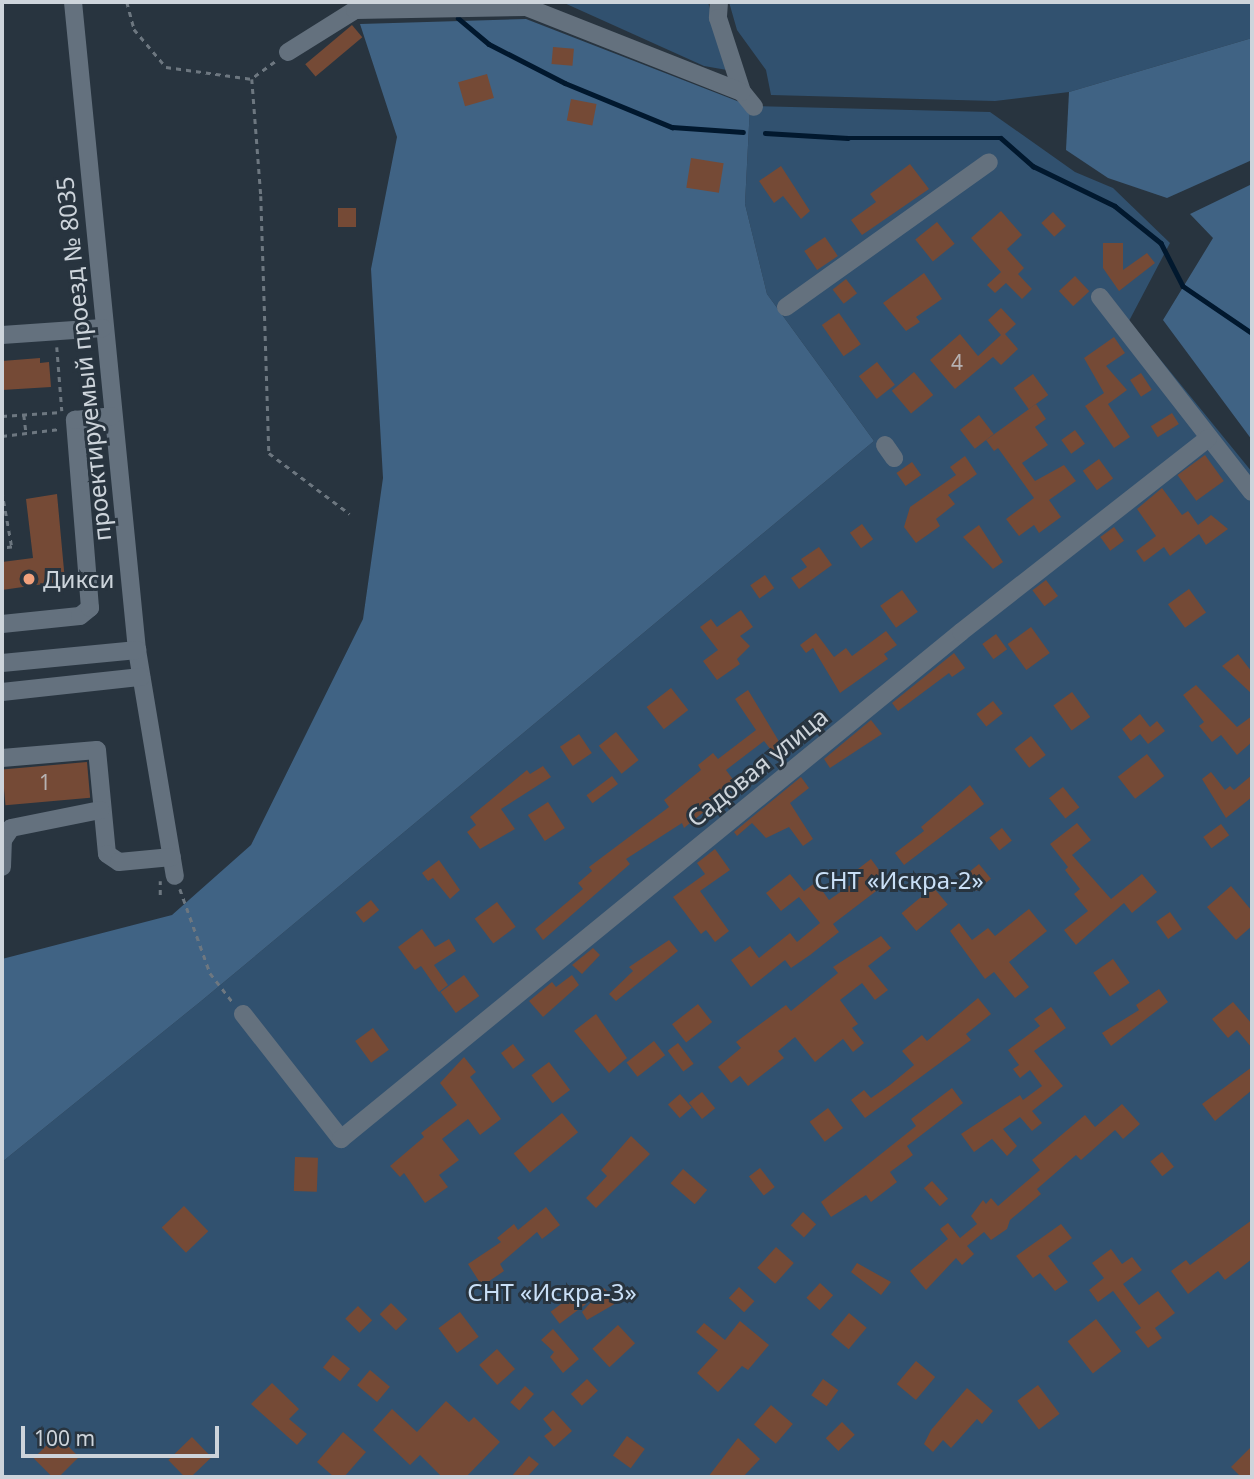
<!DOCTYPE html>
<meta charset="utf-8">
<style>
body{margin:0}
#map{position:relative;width:1254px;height:1479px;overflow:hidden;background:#28343f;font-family:"Noto Sans",sans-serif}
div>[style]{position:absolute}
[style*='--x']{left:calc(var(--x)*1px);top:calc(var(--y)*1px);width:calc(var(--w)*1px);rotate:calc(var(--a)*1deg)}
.green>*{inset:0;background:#31516f}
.forest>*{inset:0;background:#406384}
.stream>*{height:4.5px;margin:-2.25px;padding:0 2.25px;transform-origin:2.25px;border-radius:2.25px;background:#01182e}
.building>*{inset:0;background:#754a36;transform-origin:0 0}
.path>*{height:2.5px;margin-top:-1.25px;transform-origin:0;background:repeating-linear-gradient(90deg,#6d7780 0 5px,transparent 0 10px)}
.minor>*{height:18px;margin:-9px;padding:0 9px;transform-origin:9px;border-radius:9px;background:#64717e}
.dots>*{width:19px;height:19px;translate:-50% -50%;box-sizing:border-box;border:4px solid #28343f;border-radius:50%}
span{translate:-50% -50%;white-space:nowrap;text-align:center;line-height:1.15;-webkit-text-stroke:6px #28343f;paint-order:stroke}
.number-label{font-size:21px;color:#b7b2b2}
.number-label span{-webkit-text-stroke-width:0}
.street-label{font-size:24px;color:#cdd4db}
.poi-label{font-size:24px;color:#cdd4db}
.left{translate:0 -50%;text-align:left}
.park-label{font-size:24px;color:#c9dff6}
.frame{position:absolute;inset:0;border:4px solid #cdd4db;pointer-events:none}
.scale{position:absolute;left:21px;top:1426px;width:198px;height:32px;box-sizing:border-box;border:4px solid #cdd4db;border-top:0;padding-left:9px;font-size:21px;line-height:24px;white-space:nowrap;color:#cdd4db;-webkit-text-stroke:5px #28343f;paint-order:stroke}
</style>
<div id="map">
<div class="green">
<div style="clip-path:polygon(562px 2px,708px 2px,727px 70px,704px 66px)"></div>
<div style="clip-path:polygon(729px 2px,1252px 2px,1252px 38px,1069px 92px,995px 101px,771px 95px,766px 70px,737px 30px)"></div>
<div style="clip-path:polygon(750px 106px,990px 112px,1075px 172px,1113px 188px,1170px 243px,1129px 321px,1252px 472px,1252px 1477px,2px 1477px,2px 1162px,200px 1002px,874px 441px,767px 294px,745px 204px)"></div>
</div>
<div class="forest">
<div style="clip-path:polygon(526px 19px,750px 106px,745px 204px,767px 294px,874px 441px,200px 1002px,2px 1162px,2px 959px,172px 915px,251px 845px,363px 619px,383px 478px,371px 269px,397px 137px,360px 24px)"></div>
<div style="clip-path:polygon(1252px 38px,1252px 160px,1167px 198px,1108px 178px,1066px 150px,1069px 92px)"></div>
<div style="clip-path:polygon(1252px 184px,1252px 440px,1163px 320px,1213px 238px,1190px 214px)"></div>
</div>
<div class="stream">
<div style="--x:458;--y:18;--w:40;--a:40"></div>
<div style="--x:489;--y:44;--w:85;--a:27.2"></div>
<div style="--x:565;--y:83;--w:116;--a:22.4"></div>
<div style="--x:672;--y:127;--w:71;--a:4"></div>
<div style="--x:765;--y:133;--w:83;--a:3.4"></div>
<div style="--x:848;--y:138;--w:153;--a:0"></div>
<div style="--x:1001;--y:138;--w:43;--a:41.2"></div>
<div style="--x:1033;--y:166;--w:91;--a:26"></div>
<div style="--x:1115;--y:206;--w:59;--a:38.8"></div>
<div style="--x:1161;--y:243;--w:48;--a:62.9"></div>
<div style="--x:1183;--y:286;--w:83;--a:34.3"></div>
</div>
<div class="building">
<div style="left:352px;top:25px;width:16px;height:61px;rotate:50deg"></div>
<div style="left:553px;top:47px;width:21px;height:17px;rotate:5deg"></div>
<div style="left:487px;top:74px;width:25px;height:30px;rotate:74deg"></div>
<div style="left:571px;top:99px;width:26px;height:22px;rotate:11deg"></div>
<div style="left:691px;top:158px;width:33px;height:30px;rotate:9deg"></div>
<div style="clip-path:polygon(910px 164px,929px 189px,862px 235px,851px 220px,876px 202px,870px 194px)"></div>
<div style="clip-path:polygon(781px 166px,810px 211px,801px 219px,783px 196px,774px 203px,759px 181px)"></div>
<div style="left:338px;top:208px;width:18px;height:19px"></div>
<div style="clip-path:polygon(1001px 211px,1022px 235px,1007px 249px,1024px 268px,1018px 274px,1032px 289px,1022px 299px,1006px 283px,995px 293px,987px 285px,1001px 272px,971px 238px)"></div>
<div style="left:1053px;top:212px;width:19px;height:16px;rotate:47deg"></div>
<div style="left:937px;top:222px;width:28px;height:28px;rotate:51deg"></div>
<div style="left:825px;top:237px;width:23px;height:25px;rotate:56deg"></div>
<div style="clip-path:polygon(1103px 243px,1123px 243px,1123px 270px,1147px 253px,1155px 263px,1119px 291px,1103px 268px)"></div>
<div style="clip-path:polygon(924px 273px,942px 299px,916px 317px,920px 322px,906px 331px,883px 303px)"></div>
<div style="left:1075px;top:276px;width:21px;height:22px;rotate:47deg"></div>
<div style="left:846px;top:279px;width:18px;height:17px;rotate:52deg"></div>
<div style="clip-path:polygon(1001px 308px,1016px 324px,1005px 334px,1018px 349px,1001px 365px,993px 357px,955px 389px,930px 360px,960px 334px,978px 356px,1001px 335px,988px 320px)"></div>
<div style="left:839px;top:313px;width:38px;height:21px;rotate:55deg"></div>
<div style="clip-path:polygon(1114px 337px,1125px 353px,1106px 366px,1127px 390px,1108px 404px,1130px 437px,1114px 448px,1085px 406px,1104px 393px,1084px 358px)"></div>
<div style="clip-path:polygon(40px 358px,40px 363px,49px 362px,51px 387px,2px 390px,2px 361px)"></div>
<div style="left:877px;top:362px;width:29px;height:23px;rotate:52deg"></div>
<div style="left:914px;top:372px;width:30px;height:29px;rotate:50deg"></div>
<div style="left:1141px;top:373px;width:20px;height:13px;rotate:57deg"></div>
<div style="left:1033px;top:374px;width:26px;height:24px;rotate:54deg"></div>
<div style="clip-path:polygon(1036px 404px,1046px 419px,1035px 427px,1048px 445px,1022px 463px,1035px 481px,1064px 465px,1076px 481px,1049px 500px,1061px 517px,1039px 533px,1034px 525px,1019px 536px,1006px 519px,1034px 498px,998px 448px,994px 451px,986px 440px)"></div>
<div style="left:1172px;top:413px;width:13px;height:25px;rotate:58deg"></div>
<div style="left:979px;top:415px;width:24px;height:24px;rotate:52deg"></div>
<div style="left:1075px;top:430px;width:17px;height:17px;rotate:54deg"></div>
<div style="left:1205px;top:455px;width:32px;height:34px;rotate:54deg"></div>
<div style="clip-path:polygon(965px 456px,977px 474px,948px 495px,955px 504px,936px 519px,940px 526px,916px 543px,904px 527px,910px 507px,956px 475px,950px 467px)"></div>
<div style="left:1099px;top:459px;width:24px;height:20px;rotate:54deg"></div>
<div style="left:912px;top:462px;width:16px;height:19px;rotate:55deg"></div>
<div style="clip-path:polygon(1162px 488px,1182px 515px,1188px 511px,1198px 525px,1211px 515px,1228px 529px,1206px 545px,1199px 534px,1170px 556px,1164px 547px,1144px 562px,1136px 551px,1156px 536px,1137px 509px)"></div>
<div style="clip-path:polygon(57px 494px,65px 581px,2px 590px,2px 562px,33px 558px,26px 499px)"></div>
<div style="left:862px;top:524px;width:19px;height:15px;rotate:54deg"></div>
<div style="clip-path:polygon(979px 525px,1003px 562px,993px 569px,963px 537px)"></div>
<div style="left:1114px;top:527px;width:17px;height:17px;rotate:54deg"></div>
<div style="clip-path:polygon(819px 547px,832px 565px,799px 589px,791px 578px,807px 567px,801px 559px)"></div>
<div style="left:765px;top:575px;width:16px;height:18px;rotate:55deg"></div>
<div style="left:1046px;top:580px;width:20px;height:17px;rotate:53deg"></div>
<div style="left:1189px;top:589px;width:29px;height:26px;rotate:54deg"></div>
<div style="left:902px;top:590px;width:27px;height:27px;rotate:54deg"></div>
<div style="clip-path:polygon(741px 610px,753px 627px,740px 636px,750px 646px,737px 659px,740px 664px,717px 680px,703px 661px,718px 650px,700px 627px,711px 619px,717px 627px)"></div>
<div style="left:1031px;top:627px;width:32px;height:29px;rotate:54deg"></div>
<div style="clip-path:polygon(886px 631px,897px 645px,884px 654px,888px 659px,840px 693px,813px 648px,806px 653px,800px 645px,816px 633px,834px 657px,846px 648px,852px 656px)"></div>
<div style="left:996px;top:634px;width:19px;height:17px;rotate:54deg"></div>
<div style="clip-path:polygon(954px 653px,965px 668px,952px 677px,949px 673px,898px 711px,892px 703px)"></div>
<div style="clip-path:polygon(1238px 654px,1252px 672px,1252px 694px,1222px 666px)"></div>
<div style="clip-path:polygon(1196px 685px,1237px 727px,1252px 716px,1252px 742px,1237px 755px,1221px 735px,1212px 742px,1199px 726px,1204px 722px,1183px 695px)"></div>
<div style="left:671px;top:688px;width:28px;height:31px;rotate:52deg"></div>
<div style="clip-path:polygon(748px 690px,786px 753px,778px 759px,764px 741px,726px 770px,737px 785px,684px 828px,682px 823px,626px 859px,630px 864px,543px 940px,535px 929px,583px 889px,578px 883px,592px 871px,589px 867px,669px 807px,664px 800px,701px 770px,698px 765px,713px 753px,718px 759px,756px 730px,735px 699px)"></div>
<div style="left:1072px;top:692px;width:31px;height:23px;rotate:54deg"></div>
<div style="left:993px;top:701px;width:16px;height:21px;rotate:52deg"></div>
<div style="clip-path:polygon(1140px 714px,1150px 727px,1157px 721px,1165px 731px,1148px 744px,1140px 734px,1131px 741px,1122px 729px)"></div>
<div style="clip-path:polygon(871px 720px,882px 734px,830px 768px,824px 759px)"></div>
<div style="left:616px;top:732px;width:36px;height:22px;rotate:51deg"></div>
<div style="left:579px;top:734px;width:23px;height:23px;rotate:56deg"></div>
<div style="left:1031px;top:736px;width:24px;height:21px;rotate:52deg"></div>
<div style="left:1147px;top:754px;width:28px;height:37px;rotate:52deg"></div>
<div style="left:87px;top:762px;width:36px;height:85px;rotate:85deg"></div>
<div style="clip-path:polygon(543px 766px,551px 777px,501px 809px,515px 829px,480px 849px,467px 832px,476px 825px,470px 817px,527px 770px,530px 774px)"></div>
<div style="clip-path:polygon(1211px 772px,1225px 790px,1230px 786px,1234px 790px,1252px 775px,1252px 797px,1226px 818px,1202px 779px)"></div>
<div style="left:612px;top:776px;width:10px;height:32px;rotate:53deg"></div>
<div style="clip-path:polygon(801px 777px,809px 788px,790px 803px,813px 839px,803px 846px,789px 827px,766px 838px,752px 823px,737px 836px,734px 832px)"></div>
<div style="clip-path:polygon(970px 785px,984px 804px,904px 865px,895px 853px,924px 831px,921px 827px)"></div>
<div style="left:1063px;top:787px;width:26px;height:18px;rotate:51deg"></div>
<div style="left:548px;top:802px;width:31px;height:24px;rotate:57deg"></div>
<div style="clip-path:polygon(1077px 823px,1091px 840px,1072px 855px,1111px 899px,1142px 874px,1157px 892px,1132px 913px,1124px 903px,1076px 945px,1064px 930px,1088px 911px,1074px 894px,1080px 889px,1065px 870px,1068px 867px,1050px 844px)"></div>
<div style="left:1221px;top:824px;width:14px;height:22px;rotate:54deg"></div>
<div style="left:1002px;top:828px;width:16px;height:16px;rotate:52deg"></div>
<div style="clip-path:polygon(715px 849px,730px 870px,700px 891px,729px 931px,715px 942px,706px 930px,701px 934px,673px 897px,705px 874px,697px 863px)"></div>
<div style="clip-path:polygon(871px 859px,888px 882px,833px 924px,839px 932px,810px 955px,791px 968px,785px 960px,751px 987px,731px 960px,750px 946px,759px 958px,790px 933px,797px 942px,820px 923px,799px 897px,781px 911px,766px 893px,790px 874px,804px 891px,816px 882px,829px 900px,859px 879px,854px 872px)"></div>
<div style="clip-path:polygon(439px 860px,460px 890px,450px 899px,433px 878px,428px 881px,422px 873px)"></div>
<div style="left:979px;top:864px;width:19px;height:19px;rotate:51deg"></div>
<div style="clip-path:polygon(1231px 886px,1252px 911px,1252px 926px,1236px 940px,1207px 907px)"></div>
<div style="left:933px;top:887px;width:23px;height:41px;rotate:50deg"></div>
<div style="left:371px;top:900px;width:13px;height:20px;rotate:51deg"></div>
<div style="left:497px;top:902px;width:31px;height:28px;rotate:53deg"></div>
<div style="clip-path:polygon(1029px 909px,1047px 931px,1009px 962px,1029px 987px,1015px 998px,994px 972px,985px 979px,950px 931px,959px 923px,972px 940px,988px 928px,995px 936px)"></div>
<div style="left:1170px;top:912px;width:21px;height:17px;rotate:55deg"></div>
<div style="clip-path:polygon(422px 929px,435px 947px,449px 939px,456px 951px,434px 965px,448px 985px,439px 992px,421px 966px,415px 970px,398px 947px)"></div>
<div style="clip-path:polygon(881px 936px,891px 948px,868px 966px,888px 990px,875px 1000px,862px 983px,840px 1000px,858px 1024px,852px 1028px,864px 1043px,853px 1052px,843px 1039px,815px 1062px,795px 1037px,778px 1051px,784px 1058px,748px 1086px,740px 1076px,731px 1083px,718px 1067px,741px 1048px,736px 1042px,786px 1005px,791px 1011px,838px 973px,833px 967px)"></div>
<div style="clip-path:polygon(669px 940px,678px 951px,616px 1001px,609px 994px,633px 971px,629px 967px)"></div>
<div style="clip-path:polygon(593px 948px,600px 955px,582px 974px,572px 965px)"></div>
<div style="left:1113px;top:959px;width:29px;height:24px;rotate:55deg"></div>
<div style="left:464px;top:975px;width:26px;height:29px;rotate:54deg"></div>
<div style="clip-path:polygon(572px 975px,579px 985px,543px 1017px,529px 1001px,552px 982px,556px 987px)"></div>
<div style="clip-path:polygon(1159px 989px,1168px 1002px,1111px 1046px,1102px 1033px,1139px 1010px,1136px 1005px)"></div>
<div style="clip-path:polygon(978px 998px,991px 1014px,966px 1034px,971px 1040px,865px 1118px,851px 1100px,864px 1090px,871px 1098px,890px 1085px,914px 1065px,902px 1051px,922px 1035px,927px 1041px)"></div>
<div style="clip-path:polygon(1233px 1002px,1252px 1024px,1252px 1048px,1237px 1030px,1228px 1038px,1212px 1019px)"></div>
<div style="left:698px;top:1004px;width:23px;height:33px;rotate:52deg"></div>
<div style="clip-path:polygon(1051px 1007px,1066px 1028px,1034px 1051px,1063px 1086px,1032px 1111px,1042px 1123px,1032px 1131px,1020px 1117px,1003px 1129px,1017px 1146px,1007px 1156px,992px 1139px,974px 1152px,961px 1134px,1020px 1095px,1023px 1100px,1042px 1086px,1030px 1070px,1020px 1078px,1013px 1069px,1019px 1065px,1008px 1050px,1040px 1026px,1034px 1019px)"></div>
<div style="clip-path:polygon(596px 1014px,627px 1058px,609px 1073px,574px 1031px)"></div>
<div style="left:373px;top:1028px;width:27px;height:22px;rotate:54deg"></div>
<div style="left:654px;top:1041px;width:18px;height:35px;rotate:52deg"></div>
<div style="left:678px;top:1043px;width:26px;height:13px;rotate:53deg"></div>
<div style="left:513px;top:1044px;width:20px;height:15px;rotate:53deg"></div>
<div style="clip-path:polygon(464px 1057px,476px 1072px,470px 1077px,501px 1119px,480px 1135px,468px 1119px,442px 1139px,459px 1160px,439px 1175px,448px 1187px,425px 1203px,404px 1173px,400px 1177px,390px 1166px,424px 1137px,421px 1133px,457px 1105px,440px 1083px)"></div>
<div style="left:549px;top:1062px;width:35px;height:22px;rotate:53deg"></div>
<div style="clip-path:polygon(1252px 1067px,1252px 1090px,1215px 1121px,1202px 1104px)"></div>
<div style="clip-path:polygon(952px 1088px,963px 1103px,907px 1146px,913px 1155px,890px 1172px,897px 1182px,871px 1202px,866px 1195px,831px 1217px,821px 1202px,916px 1126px,911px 1119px)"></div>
<div style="left:702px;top:1092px;width:21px;height:17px;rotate:51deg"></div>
<div style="left:680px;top:1094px;width:18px;height:16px;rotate:49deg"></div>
<div style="clip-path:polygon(1122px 1104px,1140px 1124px,1123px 1139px,1115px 1130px,1081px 1160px,1076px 1155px,1037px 1189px,1041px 1194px,1010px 1220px,1007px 1229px,991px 1240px,984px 1232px,967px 1246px,974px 1254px,962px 1265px,956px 1258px,926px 1290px,910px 1271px,948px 1239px,940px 1229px,948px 1223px,960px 1238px,977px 1224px,971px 1216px,983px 1200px,986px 1204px,991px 1198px,998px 1206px,1040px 1170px,1032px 1160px,1085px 1115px,1095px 1127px)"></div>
<div style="left:828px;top:1108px;width:25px;height:23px;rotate:53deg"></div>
<div style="left:562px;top:1113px;width:25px;height:63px;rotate:50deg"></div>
<div style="clip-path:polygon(631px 1136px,650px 1154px,596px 1208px,586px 1198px,607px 1176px,601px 1170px)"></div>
<div style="left:1162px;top:1152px;width:19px;height:15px;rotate:51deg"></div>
<div style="left:295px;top:1157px;width:23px;height:34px;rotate:2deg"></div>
<div style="left:760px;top:1168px;width:24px;height:14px;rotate:52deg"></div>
<div style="left:683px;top:1169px;width:32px;height:19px;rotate:41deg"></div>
<div style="left:932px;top:1181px;width:24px;height:11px;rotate:48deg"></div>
<div style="left:184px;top:1206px;width:35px;height:31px;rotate:46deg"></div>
<div style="clip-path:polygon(546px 1207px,560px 1225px,542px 1239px,537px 1232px,500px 1264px,504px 1271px,482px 1286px,468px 1264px,501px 1242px,497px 1238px,514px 1224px,518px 1230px)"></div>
<div style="left:803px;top:1212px;width:18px;height:18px;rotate:43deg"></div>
<div style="clip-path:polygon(1252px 1220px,1252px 1259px,1225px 1280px,1218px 1271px,1188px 1294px,1171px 1271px,1186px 1260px,1190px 1265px)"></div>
<div style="clip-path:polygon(1061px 1224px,1072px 1238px,1048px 1256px,1068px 1282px,1055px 1291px,1040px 1273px,1033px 1278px,1016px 1256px)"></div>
<div style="left:776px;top:1247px;width:24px;height:28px;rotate:42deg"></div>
<div style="clip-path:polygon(1111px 1249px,1122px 1264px,1132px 1257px,1142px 1270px,1123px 1284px,1139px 1305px,1158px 1291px,1175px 1313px,1155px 1328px,1162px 1338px,1148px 1348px,1135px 1332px,1141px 1328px,1113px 1291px,1098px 1302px,1089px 1290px,1104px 1278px,1092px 1263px)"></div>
<div style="clip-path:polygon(857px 1263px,891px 1282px,881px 1295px,851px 1272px)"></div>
<div style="left:820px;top:1283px;width:18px;height:20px;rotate:43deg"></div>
<div style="left:739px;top:1287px;width:21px;height:15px;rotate:43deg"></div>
<div style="clip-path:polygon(604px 1288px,618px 1302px,587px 1320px,582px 1312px)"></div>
<div style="left:577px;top:1292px;width:15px;height:33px;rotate:53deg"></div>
<div style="left:391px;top:1303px;width:23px;height:16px;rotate:45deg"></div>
<div style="left:358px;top:1306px;width:20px;height:18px;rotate:45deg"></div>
<div style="left:460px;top:1312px;width:31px;height:27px;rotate:53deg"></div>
<div style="left:849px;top:1313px;width:23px;height:28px;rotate:40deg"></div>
<div style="left:1096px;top:1319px;width:41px;height:36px;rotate:52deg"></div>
<div style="clip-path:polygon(740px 1321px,769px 1345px,748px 1370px,742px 1366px,718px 1392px,697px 1373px,718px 1350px,696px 1332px,704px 1323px,725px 1340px)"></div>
<div style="left:618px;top:1325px;width:25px;height:35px;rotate:47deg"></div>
<div style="clip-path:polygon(553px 1329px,579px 1359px,563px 1373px,550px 1357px,554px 1352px,541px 1340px)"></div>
<div style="left:497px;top:1349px;width:27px;height:24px;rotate:48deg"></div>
<div style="left:333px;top:1355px;width:22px;height:16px;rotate:39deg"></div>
<div style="left:916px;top:1361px;width:25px;height:30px;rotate:40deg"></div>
<div style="left:370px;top:1370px;width:26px;height:20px;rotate:40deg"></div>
<div style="left:587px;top:1379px;width:16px;height:22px;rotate:47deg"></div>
<div style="left:823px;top:1379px;width:19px;height:20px;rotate:36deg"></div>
<div style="clip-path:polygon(272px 1383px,299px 1409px,289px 1419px,307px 1434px,297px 1445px,251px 1404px)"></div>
<div style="left:1038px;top:1385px;width:36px;height:26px;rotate:53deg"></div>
<div style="left:525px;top:1386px;width:12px;height:22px;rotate:42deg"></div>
<div style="clip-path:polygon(967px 1388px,993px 1411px,982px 1424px,977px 1419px,951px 1448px,943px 1440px,933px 1452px,924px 1444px,931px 1430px)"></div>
<div style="clip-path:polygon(446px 1401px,469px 1422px,474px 1417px,500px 1442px,466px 1477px,442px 1477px,420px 1455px,410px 1465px,373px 1430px,392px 1409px,417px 1432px)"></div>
<div style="left:771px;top:1405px;width:29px;height:26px;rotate:41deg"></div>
<div style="clip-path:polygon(553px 1410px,572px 1431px,554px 1447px,544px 1436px,552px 1430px,543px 1419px)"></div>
<div style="left:842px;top:1422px;width:18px;height:23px;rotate:45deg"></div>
<div style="clip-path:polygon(343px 1432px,366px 1452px,344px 1477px,334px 1477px,317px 1462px)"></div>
<div style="left:57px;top:1435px;width:31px;height:33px;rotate:45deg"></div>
<div style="left:627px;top:1436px;width:22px;height:24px;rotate:36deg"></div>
<div style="left:192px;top:1437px;width:28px;height:33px;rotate:46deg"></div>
<div style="clip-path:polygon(738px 1438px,760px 1459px,743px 1477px,708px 1477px)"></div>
<div style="clip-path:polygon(1252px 1446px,1252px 1477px,1241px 1477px,1231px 1467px)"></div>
<div style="clip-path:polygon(529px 1456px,539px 1464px,527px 1477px,511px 1477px)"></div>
</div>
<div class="path">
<div style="--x:127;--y:2;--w:28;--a:75"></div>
<div style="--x:134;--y:29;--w:50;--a:49.9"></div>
<div style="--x:166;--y:67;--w:87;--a:7.9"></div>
<div style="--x:275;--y:62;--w:29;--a:144"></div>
<div style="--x:252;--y:79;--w:117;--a:85.6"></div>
<div style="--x:261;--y:196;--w:257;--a:88.2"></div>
<div style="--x:269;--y:453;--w:101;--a:37"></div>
<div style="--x:57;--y:347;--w:64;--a:85.5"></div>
<div style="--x:24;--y:415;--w:17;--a:83"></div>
<div style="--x:2;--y:416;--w:60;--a:-3.8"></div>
<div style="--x:2;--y:436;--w:58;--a:-6.9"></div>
<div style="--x:2;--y:491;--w:57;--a:79.9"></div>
<div style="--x:12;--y:547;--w:10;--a:174"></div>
<div style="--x:180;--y:889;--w:89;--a:70.3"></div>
<div style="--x:210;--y:973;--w:37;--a:52"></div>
<div style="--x:160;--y:895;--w:14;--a:-90"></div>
</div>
<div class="minor">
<div style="--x:73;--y:2;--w:651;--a:84.36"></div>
<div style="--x:137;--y:650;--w:229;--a:80.5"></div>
<div style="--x:719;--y:2;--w:16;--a:94"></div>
<div style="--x:718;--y:18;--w:78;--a:72"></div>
<div style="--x:742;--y:92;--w:19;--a:51"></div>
<div style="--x:288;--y:52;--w:79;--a:-32.1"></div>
<div style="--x:355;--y:10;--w:171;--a:-1"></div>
<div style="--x:526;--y:7;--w:232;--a:21.5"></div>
<div style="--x:1100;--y:297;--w:247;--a:52.1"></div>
<div style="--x:786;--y:307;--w:249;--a:-35.5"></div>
<div style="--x:2;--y:335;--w:101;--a:-4"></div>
<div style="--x:885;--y:445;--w:16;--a:55"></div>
<div style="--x:2;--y:624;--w:78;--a:-5.9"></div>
<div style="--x:80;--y:616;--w:13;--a:-39"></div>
<div style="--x:90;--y:608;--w:189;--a:-94.6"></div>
<div style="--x:75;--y:420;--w:37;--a:-6"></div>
<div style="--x:2;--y:663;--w:136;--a:-5.5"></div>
<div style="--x:2;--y:692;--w:140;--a:-6.2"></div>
<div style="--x:2;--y:758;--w:95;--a:-4.8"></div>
<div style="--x:97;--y:750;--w:104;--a:84.5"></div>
<div style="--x:107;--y:854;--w:14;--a:34"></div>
<div style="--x:119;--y:862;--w:53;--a:-5.4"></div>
<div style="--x:2;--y:867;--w:27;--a:-88"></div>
<div style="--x:3;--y:840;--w:14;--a:-56"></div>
<div style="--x:11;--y:828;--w:91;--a:-11.4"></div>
<div style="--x:243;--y:1014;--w:159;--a:51.9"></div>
<div style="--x:341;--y:1139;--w:801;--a:-39.27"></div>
<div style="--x:961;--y:632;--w:314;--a:-38.1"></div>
</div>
<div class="dots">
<div style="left:29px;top:579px;background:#f1a17d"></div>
</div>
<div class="number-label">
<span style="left:957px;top:362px">4</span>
<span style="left:45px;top:782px">1</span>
</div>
<div class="street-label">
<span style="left:83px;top:359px;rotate:-96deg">проектируемый проезд № 8035</span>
<span style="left:757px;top:767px;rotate:-39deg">Садовая улица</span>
</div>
<div class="poi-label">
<span class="left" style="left:43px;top:579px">Дикси</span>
</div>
<div class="park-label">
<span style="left:899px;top:880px">СНТ «Искра-2»</span>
<span style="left:552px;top:1292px">СНТ «Искра-3»</span>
</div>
<div class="frame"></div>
<div class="scale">100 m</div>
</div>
